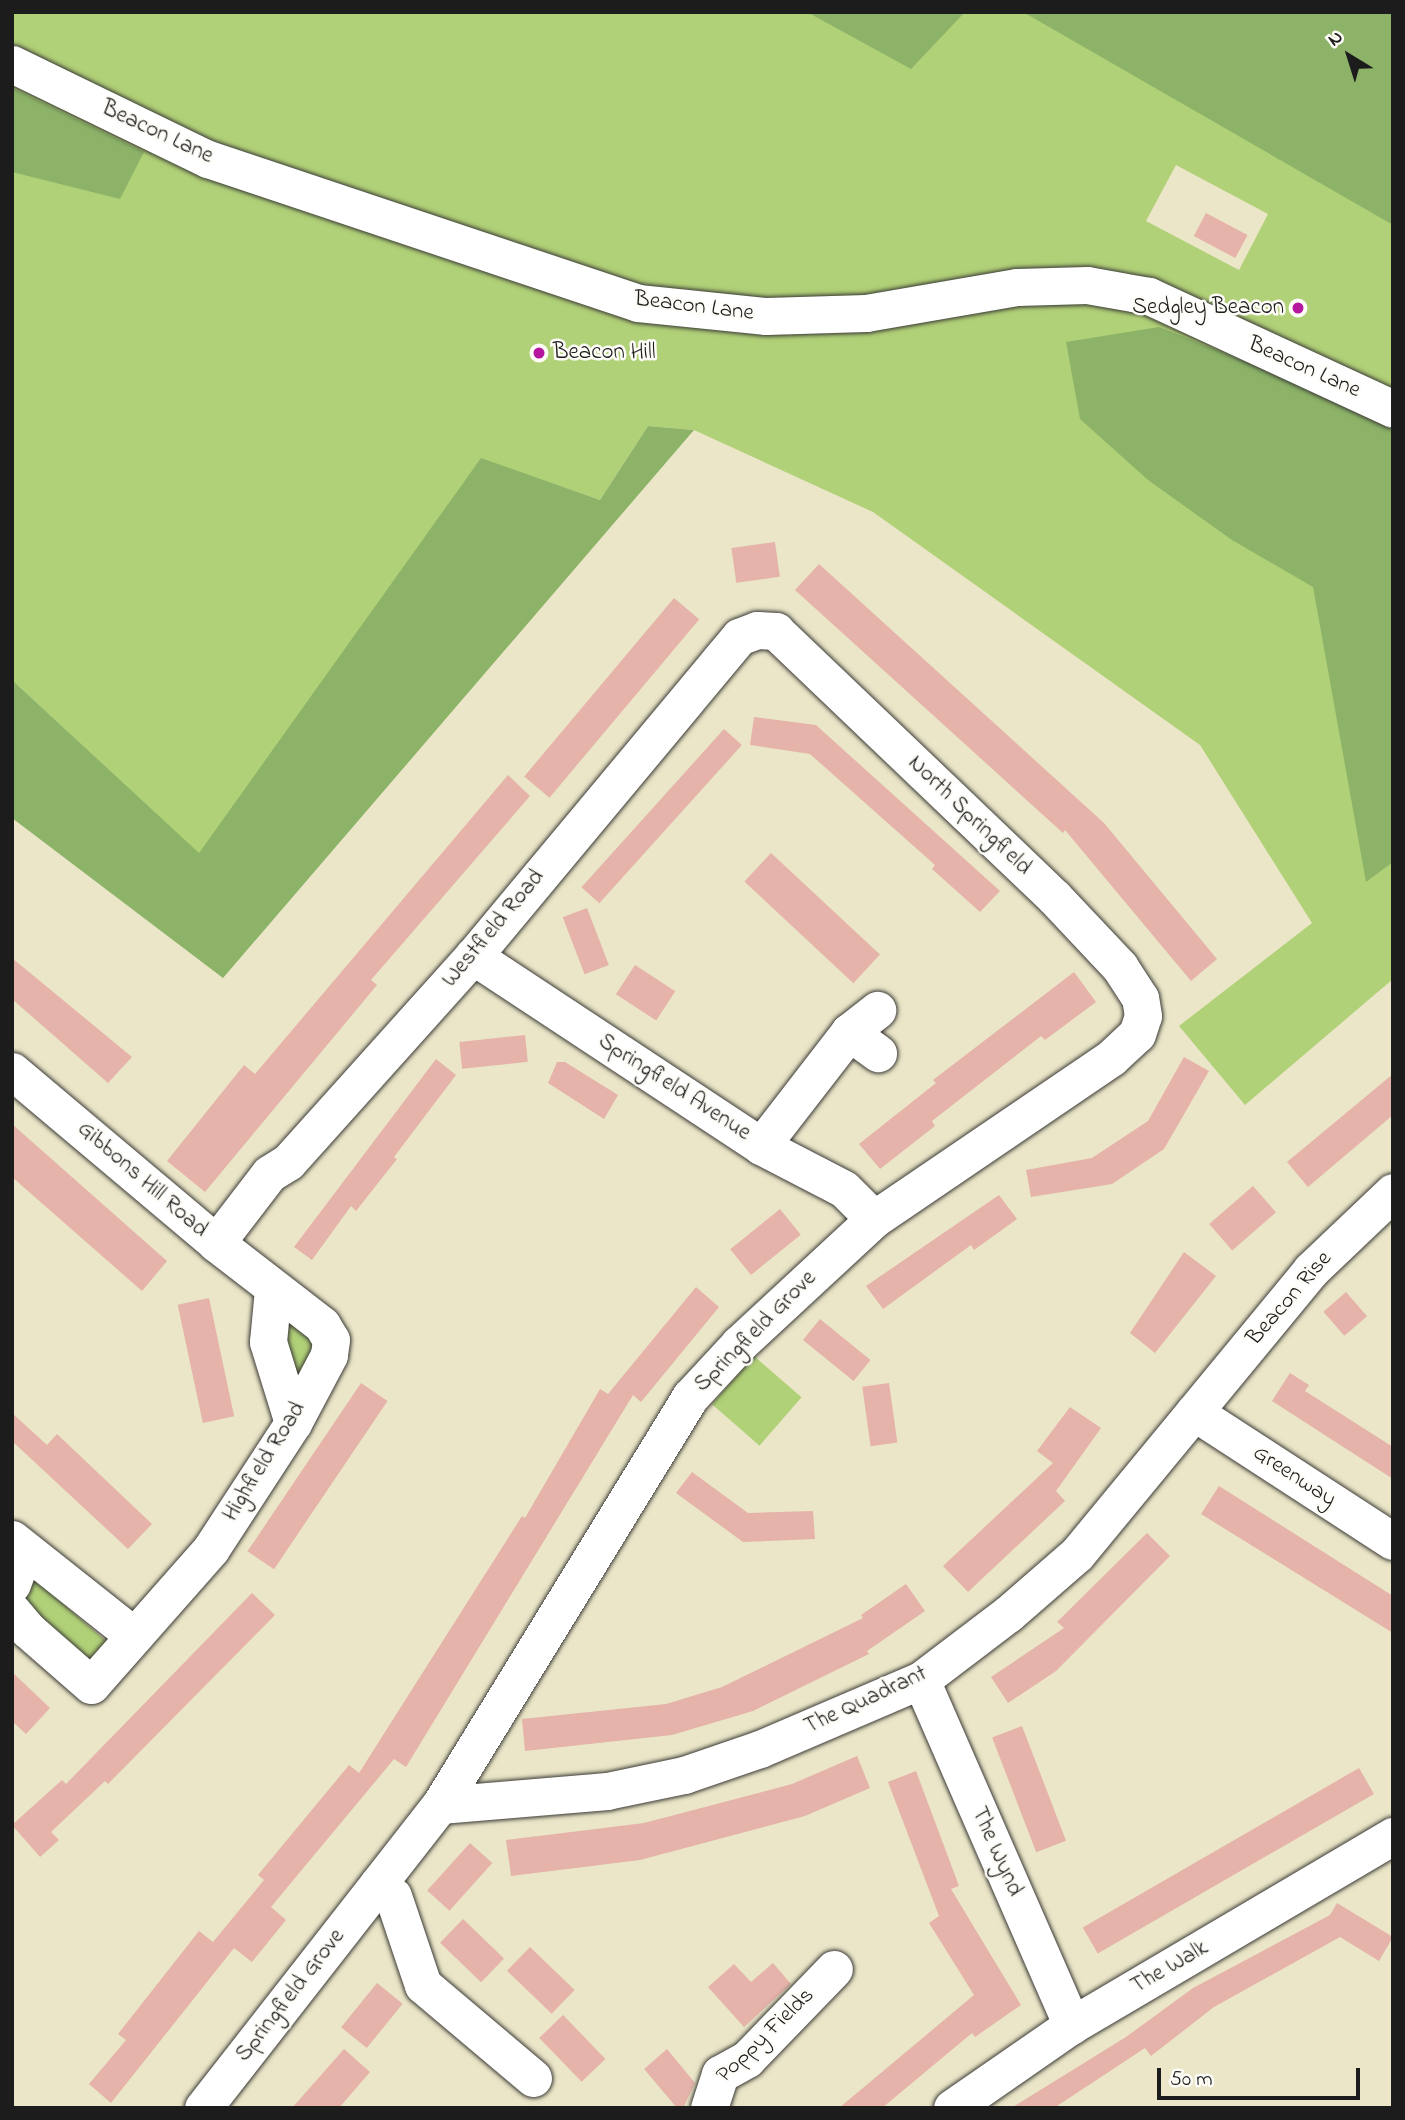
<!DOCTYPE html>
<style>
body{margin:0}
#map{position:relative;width:1405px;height:2120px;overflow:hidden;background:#ebe6c8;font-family:"Indie Flower",sans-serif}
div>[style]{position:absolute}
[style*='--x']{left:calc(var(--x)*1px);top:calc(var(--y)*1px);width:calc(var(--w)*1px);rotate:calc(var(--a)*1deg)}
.green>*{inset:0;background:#b1d178;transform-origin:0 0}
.forest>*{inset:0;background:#8cb368}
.building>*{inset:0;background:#e5b3a9;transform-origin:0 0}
.roads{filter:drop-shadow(0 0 2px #3b3a36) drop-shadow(0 0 2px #3b3a36)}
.minor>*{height:37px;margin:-18.5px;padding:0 18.5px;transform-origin:18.5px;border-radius:18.5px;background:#fff}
.dots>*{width:19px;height:19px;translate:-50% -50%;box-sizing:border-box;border:4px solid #fdfcf7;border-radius:50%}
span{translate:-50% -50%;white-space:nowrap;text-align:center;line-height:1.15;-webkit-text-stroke:5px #fdfcf7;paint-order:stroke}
.street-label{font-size:23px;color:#1c1c1c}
.poi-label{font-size:23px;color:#1c1c1c}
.right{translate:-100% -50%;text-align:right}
.left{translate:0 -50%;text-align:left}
.frame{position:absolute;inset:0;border:14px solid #1c1c1c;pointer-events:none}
.north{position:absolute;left:1314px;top:21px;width:70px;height:70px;-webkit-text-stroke:5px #fdfcf7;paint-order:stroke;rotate:322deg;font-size:19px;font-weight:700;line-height:28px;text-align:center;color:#1c1c1c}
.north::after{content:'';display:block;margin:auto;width:24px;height:32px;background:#1c1c1c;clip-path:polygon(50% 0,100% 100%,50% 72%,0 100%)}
.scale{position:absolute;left:1157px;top:2068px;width:203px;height:32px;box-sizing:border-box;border:4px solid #1c1c1c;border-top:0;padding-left:9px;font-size:21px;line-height:24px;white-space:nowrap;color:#1c1c1c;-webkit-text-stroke:5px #fdfcf7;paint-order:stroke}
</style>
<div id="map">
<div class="green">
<div style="clip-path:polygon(evenodd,12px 12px,1393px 12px,1393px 979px,1245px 1105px,1179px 1026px,1312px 923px,1200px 745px,873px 512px,694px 430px,648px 426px,600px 500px,481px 459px,199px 854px,12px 680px,12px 12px,1176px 165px,1268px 214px,1239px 270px,1146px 221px,1176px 165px)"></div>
<div style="clip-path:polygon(282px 1307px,318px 1348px,292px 1394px)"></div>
<div style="left:754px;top:1356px;width:63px;height:64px;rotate:41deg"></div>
<div style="clip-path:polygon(34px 1579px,113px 1647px,93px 1669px,19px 1598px)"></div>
</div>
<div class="forest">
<div style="clip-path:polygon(807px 12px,965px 12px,911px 69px)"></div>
<div style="clip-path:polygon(1023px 12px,1393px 12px,1393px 225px)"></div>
<div style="clip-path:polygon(12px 88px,144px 152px,120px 199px,12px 172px)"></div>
<div style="clip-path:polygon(1159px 327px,1393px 421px,1393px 862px,1366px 882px,1313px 587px,1232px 540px,1148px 480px,1080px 419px,1066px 342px)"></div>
<div style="clip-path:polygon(648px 426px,694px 430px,223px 978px,12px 818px,12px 680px,199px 853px,481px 458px,600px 500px)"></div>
</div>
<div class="building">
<div style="left:1206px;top:213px;width:47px;height:26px;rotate:28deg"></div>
<div style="left:775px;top:542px;width:35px;height:44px;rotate:82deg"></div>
<div style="clip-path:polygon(819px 564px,1104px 823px,1217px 959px,1191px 981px,1065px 830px,1063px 833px,795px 590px)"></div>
<div style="left:674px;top:598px;width:33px;height:233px;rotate:40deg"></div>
<div style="clip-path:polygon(754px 717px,816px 725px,1000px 891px,980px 912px,932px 869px,935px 865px,810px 754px,750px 745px)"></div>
<div style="left:724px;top:729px;width:24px;height:213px;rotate:42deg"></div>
<div style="clip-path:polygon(508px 775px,530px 796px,371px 980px,377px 985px,205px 1192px,167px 1161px,244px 1065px,255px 1074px)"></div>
<div style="left:771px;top:853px;width:149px;height:39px;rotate:43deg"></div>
<div style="left:587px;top:908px;width:61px;height:26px;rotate:69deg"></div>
<div style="clip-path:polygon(12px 958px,132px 1057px,108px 1083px,12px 999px)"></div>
<div style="left:635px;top:965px;width:48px;height:35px;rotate:33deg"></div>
<div style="clip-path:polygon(1074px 972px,1096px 1002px,1045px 1040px,1041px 1036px,932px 1121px,935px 1126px,880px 1169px,859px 1144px,936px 1083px,933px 1080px)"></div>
<div style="left:525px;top:1035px;width:27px;height:66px;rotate:84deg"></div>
<div style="clip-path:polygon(1184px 1057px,1209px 1071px,1164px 1149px,1112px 1184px,1031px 1197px,1026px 1170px,1092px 1158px,1148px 1121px)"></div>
<div style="clip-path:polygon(436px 1059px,456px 1075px,394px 1157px,397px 1159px,356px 1211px,351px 1206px,312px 1260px,294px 1247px)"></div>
<div style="clip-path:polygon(557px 1062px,565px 1062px,618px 1095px,604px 1119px,548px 1083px)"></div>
<div style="clip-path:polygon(1393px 1074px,1393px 1115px,1308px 1187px,1287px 1162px)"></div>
<div style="clip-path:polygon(12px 1124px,167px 1261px,142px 1291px,12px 1177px)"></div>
<div style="left:1253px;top:1186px;width:35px;height:58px;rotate:49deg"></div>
<div style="clip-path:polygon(999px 1195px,1017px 1219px,974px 1250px,971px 1245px,883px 1309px,866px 1286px)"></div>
<div style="left:780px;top:1209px;width:33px;height:64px;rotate:51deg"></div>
<div style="clip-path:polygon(1184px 1252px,1216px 1276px,1155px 1353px,1130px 1333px)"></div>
<div style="clip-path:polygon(696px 1287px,719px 1307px,641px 1402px,633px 1395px,406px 1767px,394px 1759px,271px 1907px,286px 1920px,252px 1962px,234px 1948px,111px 2103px,89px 2084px,126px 2040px,118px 2034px,199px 1931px,213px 1942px,264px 1880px,258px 1875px,349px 1765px,359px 1773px,522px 1516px,525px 1518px,600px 1389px,608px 1394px)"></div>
<div style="left:1346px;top:1292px;width:32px;height:30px;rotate:49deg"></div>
<div style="left:209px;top:1298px;width:121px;height:32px;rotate:78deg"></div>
<div style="left:820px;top:1319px;width:65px;height:27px;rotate:39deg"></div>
<div style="clip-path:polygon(1290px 1373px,1309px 1385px,1305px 1391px,1393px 1447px,1393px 1479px,1272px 1401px)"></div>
<div style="left:361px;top:1383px;width:32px;height:203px;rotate:34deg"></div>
<div style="left:889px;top:1383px;width:60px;height:27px;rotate:82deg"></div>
<div style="clip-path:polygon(1070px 1407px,1101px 1428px,1056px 1491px,1065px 1501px,968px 1592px,943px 1566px,1053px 1463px,1037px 1451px)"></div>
<div style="clip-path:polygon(12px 1413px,47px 1445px,57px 1434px,152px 1524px,128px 1549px,12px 1441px)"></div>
<div style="clip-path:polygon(692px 1472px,748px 1513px,813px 1511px,815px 1539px,743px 1542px,676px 1493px)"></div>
<div style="clip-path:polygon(1219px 1486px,1393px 1596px,1393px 1633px,1201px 1514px)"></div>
<div style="clip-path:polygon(1147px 1533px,1170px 1556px,1056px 1671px,1008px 1703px,991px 1677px,1064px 1628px,1057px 1622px)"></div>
<div style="clip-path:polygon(906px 1584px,925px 1611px,867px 1651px,869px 1654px,753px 1711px,672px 1735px,525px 1751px,522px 1719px,666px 1704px,722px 1687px,863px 1618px,861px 1615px)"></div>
<div style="clip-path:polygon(252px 1593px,275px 1615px,108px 1784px,105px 1781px,51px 1832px,59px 1840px,40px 1857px,12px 1825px,62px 1780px,66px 1784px)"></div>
<div style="clip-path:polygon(12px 1672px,50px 1708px,26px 1734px,12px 1721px)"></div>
<div style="left:1022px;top:1726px;width:123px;height:32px;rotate:69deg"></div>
<div style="clip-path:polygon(857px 1756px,870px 1788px,805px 1816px,640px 1860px,511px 1876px,506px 1840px,644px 1823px,792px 1784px)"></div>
<div style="left:1359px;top:1768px;width:30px;height:319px;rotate:60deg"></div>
<div style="clip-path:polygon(916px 1771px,959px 1886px,951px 1889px,1021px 2005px,975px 2037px,972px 2033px,882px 2108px,839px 2108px,974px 1995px,929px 1923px,939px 1916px,888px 1782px)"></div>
<div style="left:470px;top:1843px;width:30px;height:64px;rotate:42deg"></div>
<div style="clip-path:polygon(1337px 1903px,1393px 1937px,1379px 1961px,1340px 1937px,1214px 2007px,1151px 2056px,1145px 2048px,1054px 2108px,1011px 2108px,1126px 2037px,1193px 1988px,1330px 1915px)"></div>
<div style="left:463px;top:1919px;width:57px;height:33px;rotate:44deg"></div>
<div style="left:530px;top:1947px;width:62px;height:33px;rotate:44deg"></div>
<div style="clip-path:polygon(773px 1963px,791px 1984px,744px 2027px,708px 1987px,734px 1964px,751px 1982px)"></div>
<div style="left:377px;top:1983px;width:33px;height:57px;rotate:39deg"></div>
<div style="left:563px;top:2015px;width:61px;height:33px;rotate:46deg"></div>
<div style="clip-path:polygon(344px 2049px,370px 2072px,339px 2108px,292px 2108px)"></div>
<div style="clip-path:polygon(667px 2049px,695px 2083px,683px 2108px,677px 2108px,644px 2069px)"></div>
</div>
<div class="roads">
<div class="minor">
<div style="--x:12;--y:64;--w:218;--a:25.9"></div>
<div style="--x:208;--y:159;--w:453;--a:18.5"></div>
<div style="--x:638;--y:303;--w:129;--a:5.8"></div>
<div style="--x:766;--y:316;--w:100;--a:-1.7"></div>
<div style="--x:866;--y:313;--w:153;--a:-9.8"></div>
<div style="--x:1017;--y:287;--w:70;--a:-1.6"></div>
<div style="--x:1087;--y:285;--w:63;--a:10.1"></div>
<div style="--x:1149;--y:296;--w:269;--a:24.8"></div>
<div style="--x:473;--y:956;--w:345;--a:33.4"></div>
<div style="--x:761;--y:1146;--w:93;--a:27.4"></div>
<div style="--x:844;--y:1189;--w:42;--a:45"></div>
<div style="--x:849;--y:1032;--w:36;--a:36"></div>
<div style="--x:12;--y:1071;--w:267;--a:40.1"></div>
<div style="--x:216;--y:1243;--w:134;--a:37.7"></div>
<div style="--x:322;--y:1325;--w:17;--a:59"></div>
<div style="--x:331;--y:1340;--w:15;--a:98"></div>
<div style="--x:329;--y:1355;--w:77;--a:117.9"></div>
<div style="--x:293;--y:1423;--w:150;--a:123.1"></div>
<div style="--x:211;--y:1549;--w:181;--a:131.4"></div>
<div style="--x:91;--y:1685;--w:84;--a:-138.9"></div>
<div style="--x:28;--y:1630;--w:25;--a:-130"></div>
<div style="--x:761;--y:1146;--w:144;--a:-52.3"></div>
<div style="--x:849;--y:1032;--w:36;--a:-38"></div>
<div style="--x:273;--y:1289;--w:53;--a:95.4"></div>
<div style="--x:268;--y:1342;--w:85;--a:72.8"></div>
<div style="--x:1194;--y:1412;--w:237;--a:33"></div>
<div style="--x:12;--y:1539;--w:154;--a:38.4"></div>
<div style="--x:12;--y:1584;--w:35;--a:-70"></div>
<div style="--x:921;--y:1680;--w:377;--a:66.4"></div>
<div style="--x:440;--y:1805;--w:168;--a:-4.8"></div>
<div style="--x:607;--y:1791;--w:79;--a:-11.7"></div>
<div style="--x:684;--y:1775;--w:80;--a:-18.9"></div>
<div style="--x:760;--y:1749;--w:175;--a:-23.2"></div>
<div style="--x:921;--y:1680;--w:109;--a:-37.2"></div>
<div style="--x:1008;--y:1614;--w:91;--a:-41"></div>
<div style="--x:1077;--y:1554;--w:368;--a:-50.5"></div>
<div style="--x:1311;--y:1270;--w:113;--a:-43.6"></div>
<div style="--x:378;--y:1884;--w:19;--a:39"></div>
<div style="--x:393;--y:1896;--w:94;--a:71.4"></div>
<div style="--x:423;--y:1985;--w:144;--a:40.2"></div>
<div style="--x:203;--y:2108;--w:385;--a:-52"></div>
<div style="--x:440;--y:1805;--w:479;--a:-58.5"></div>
<div style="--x:690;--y:1397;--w:72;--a:-47.2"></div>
<div style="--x:739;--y:1344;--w:184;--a:-42.8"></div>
<div style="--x:874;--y:1219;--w:287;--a:-34.2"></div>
<div style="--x:1111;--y:1058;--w:35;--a:-43"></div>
<div style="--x:1137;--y:1034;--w:19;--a:-72"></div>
<div style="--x:1143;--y:1016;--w:18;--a:-99"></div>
<div style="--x:1140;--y:998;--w:37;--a:-123"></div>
<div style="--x:1120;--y:967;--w:96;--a:-133.3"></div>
<div style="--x:1054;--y:897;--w:385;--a:-136.3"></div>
<div style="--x:776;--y:631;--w:19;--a:-177"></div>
<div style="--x:757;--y:630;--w:19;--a:159"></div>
<div style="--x:739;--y:637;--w:415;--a:129.8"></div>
<div style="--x:473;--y:956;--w:277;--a:131.9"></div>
<div style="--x:288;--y:1162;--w:22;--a:148"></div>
<div style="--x:269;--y:1174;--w:87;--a:127.5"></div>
<div style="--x:709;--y:2108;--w:36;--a:-72"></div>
<div style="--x:720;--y:2074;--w:31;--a:-29"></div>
<div style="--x:747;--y:2059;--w:125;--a:-46"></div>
<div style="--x:952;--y:2108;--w:146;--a:-34.7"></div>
<div style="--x:1072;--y:2025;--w:373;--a:-30.5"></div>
</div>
</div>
<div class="dots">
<div style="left:1298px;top:308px;background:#b5179e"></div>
<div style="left:539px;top:353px;background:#b5179e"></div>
</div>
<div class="street-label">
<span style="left:157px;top:133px;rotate:25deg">Beacon Lane</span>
<span style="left:694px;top:307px;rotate:7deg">Beacon Lane</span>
<span style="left:1304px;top:368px;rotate:24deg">Beacon Lane</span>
<span style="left:969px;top:816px;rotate:44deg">North Springfield</span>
<span style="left:494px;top:929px;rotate:-50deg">Westfield Road</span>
<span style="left:674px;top:1088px;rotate:33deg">Springfield Avenue</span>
<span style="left:142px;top:1180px;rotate:41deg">Gibbons Hill Road</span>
<span style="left:1290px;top:1299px;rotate:-49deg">Beacon Rise</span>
<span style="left:756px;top:1332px;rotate:-45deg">Springfield Grove</span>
<span style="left:265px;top:1462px;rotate:-58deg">Highfield Road</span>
<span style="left:1294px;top:1477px;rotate:33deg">Greenway</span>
<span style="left:866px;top:1701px;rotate:-25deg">The Quadrant</span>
<span style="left:996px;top:1852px;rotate:66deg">The Wynd</span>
<span style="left:1170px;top:1968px;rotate:-30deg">The Walk</span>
<span style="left:291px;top:1996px;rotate:-52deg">Springfield Grove</span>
<span style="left:766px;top:2036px;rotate:-44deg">Poppy Fields</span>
</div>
<div class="poi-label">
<span class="right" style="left:1284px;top:308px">Sedgley Beacon</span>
<span class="left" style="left:553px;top:353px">Beacon Hill</span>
</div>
<div class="frame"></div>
<div class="north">N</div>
<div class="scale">50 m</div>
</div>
